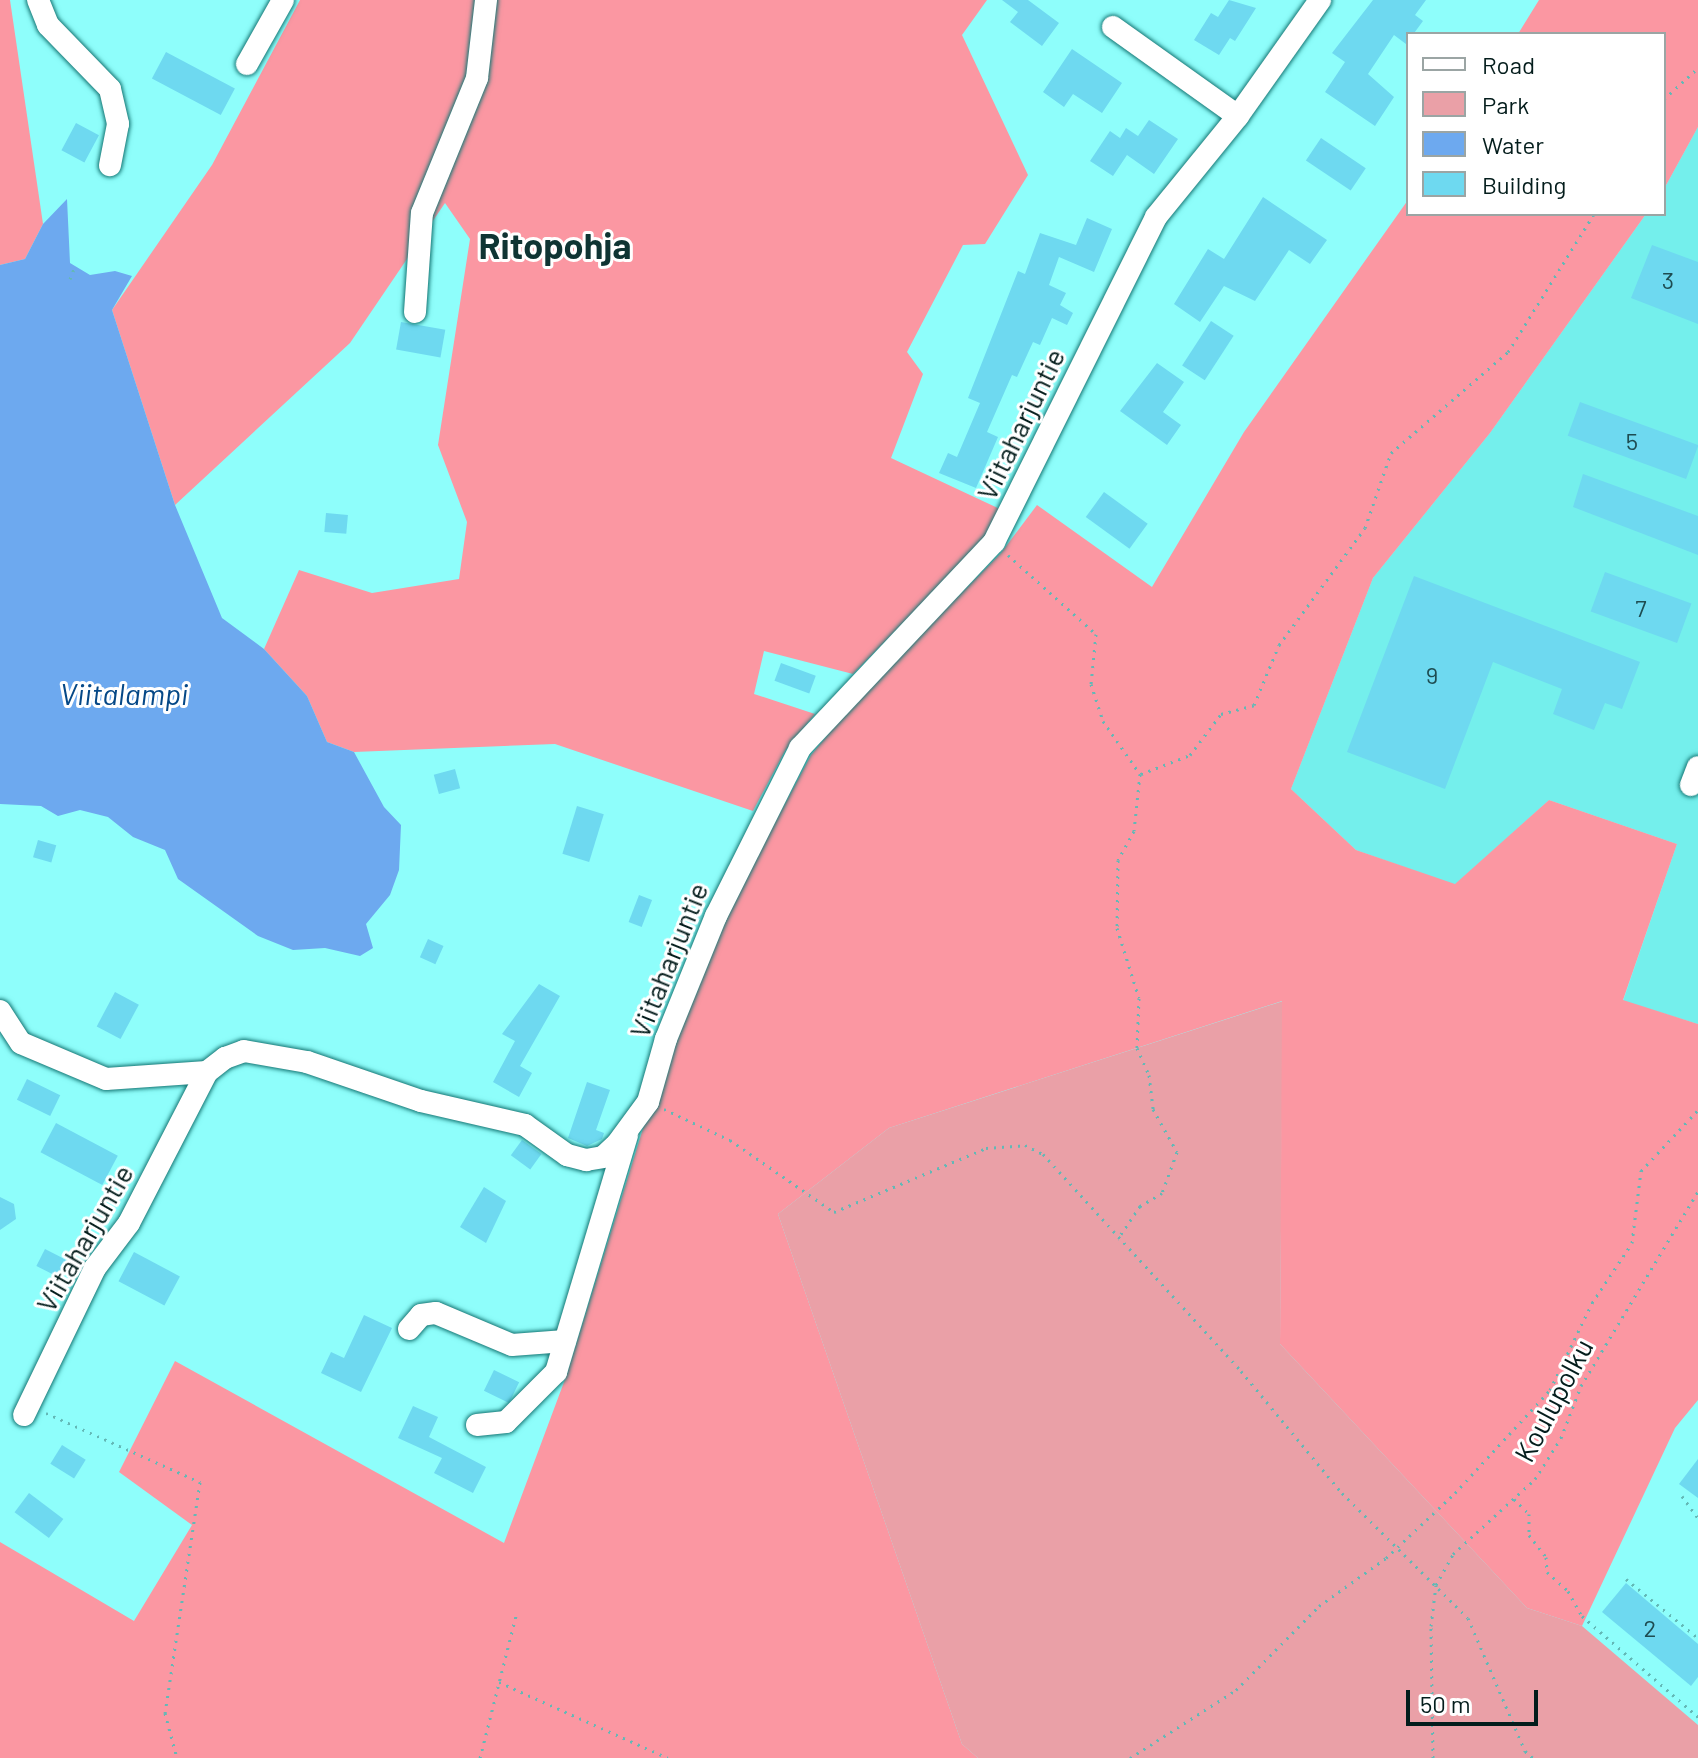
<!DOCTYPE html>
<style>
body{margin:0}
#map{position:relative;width:1698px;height:1758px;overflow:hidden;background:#8efefb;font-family:Barlow,sans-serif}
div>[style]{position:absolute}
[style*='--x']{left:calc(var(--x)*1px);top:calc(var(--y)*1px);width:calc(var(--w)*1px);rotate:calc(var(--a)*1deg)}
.built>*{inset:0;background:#74efec}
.green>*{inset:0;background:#eaa0a7}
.forest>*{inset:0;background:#fb97a2}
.water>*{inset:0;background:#6da9ef}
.building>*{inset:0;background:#6ed9f0;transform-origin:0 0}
.path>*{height:3px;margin-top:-1.5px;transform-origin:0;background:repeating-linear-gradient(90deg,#63b8b6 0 2px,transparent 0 8px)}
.roads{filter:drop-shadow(0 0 2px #157674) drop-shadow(0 0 2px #157674)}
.minor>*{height:22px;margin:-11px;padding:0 11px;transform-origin:11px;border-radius:11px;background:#fff}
span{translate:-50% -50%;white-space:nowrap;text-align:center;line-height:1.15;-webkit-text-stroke:6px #fff;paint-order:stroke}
.number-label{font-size:24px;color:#1e4c51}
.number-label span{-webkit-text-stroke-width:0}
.street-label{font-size:28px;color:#041d1c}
.water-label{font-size:30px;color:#054887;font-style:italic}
.district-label{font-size:36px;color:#0f3433;font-weight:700}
.legend{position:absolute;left:1406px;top:32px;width:260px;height:184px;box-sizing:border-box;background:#fff;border:2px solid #9ba5a4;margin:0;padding:10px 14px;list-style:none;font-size:24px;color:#041d1c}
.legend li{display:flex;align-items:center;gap:16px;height:40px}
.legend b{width:40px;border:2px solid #9ba5a4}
.scale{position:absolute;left:1406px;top:1690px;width:132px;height:36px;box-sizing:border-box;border:4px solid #041d1c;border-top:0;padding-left:10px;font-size:24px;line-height:28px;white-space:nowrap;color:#041d1c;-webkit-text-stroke:6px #fff;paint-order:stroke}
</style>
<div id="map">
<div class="built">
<div style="clip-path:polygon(1698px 127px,1698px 1024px,1623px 1001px,1677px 844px,1549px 800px,1455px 885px,1356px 850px,1291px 789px,1373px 578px,1490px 433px,1646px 214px,1664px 214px,1664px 189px)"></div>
</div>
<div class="green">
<div style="clip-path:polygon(1283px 1001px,1280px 1344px,1527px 1608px,1582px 1626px,1698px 1725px,1698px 1758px,978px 1758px,962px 1744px,778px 1214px,889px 1128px)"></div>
</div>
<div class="forest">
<div style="clip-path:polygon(0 0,10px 0,43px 224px,25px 259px,0 265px)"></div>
<div style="clip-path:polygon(300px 0,987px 0,962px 35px,1028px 175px,985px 244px,963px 245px,907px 352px,923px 374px,891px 458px,1002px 510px,988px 536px,853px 674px,764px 651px,754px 694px,815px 714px,785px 751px,753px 811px,555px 744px,354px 752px,327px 742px,307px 696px,264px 649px,299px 570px,372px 593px,459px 579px,467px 522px,438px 445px,470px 239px,445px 203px,350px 343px,175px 505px,112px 310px,212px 165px)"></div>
<div style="clip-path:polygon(1539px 0,1698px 0,1698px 127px,1664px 189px,1664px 34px,1518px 34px)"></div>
<div style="clip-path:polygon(1408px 200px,1408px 214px,1646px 214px,1490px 433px,1373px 578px,1291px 789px,1356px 850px,1455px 884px,1549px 800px,1677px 844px,1623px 1000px,1698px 1024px,1698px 1400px,1675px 1428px,1582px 1626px,1527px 1608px,1280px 1344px,1282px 1001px,889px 1128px,778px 1214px,962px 1744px,978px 1758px,0 1758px,0 1542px,134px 1621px,192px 1525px,119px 1472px,175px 1361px,504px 1543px,567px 1374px,658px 1080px,721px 924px,811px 755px,860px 696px,1001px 553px,1037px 505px,1152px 587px,1244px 432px)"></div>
</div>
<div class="water">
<div style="clip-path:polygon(67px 199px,70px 263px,90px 275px,115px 271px,132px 276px,112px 310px,175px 505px,222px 618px,264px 649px,307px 696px,327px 742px,354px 752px,384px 807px,401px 825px,399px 870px,390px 895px,366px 924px,373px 948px,360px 956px,325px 948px,293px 950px,258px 936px,178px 879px,165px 850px,133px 837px,108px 817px,80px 810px,58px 816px,41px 806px,0 804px,0 265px,25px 259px,43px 224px)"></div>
</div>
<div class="building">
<div style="clip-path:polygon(1002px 0,1028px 0,1059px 23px,1042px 46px,1010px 22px,1018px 12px)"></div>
<div style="clip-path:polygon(1229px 0,1256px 8px,1235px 41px,1230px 38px,1219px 55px,1194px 40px,1211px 13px,1218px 17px)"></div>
<div style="clip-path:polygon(1373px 0,1426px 0,1415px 15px,1423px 21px,1406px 44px,1394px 35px,1368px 74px,1394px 97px,1375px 126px,1325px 92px,1345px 62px,1332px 53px)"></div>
<div style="clip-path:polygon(1072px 49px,1122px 83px,1102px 113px,1073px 94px,1064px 107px,1043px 92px)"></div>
<div style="left:166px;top:52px;width:78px;height:30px;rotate:28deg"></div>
<div style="clip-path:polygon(1149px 120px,1178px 139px,1154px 174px,1127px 155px,1113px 176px,1090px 161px,1110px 131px,1120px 138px,1126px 128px,1138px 136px)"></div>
<div style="left:76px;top:123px;width:26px;height:31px;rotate:28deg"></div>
<div style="left:1321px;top:138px;width:54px;height:27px;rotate:34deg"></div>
<div style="clip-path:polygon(1263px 197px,1327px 240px,1310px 264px,1289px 250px,1255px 301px,1224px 286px,1200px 322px,1174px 304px,1208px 249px,1224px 259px)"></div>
<div style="clip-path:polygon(1087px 218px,1112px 229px,1094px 272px,1059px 257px,1049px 285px,1066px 293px,1060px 305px,1073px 313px,1067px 325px,1052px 318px,1040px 345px,1033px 342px,1017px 377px,1012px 375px,987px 432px,998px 437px,976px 488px,939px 473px,948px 453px,957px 457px,980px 403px,968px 398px,1018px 271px,1025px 274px,1040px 233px,1076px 245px)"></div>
<div style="clip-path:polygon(1652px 245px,1698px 262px,1698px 324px,1631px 298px)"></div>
<div style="left:1211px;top:321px;width:27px;height:53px;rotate:33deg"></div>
<div style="left:401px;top:322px;width:45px;height:28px;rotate:10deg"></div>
<div style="clip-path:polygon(1157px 363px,1184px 382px,1163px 412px,1181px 425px,1167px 445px,1120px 411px)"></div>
<div style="left:1580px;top:402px;width:126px;height:36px;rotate:20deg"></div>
<div style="clip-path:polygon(1583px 474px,1698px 516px,1698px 555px,1573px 507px)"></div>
<div style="left:1104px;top:492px;width:54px;height:31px;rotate:36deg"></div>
<div style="left:326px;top:513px;width:22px;height:19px;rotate:5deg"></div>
<div style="left:1605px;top:572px;width:92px;height:42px;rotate:20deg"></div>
<div style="clip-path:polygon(1414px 576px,1640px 662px,1622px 709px,1605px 703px,1594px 730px,1553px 714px,1562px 689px,1493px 662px,1445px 789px,1347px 752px)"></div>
<div style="left:781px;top:663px;width:37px;height:19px;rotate:20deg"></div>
<div style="left:455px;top:769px;width:20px;height:22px;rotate:75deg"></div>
<div style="left:577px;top:806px;width:28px;height:50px;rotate:17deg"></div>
<div style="left:38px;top:840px;width:19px;height:18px;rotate:16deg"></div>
<div style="left:639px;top:895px;width:14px;height:29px;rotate:21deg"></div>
<div style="left:428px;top:939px;width:17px;height:20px;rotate:24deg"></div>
<div style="clip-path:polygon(539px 984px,560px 996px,520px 1066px,532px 1073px,519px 1097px,493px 1082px,515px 1041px,502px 1034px)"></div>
<div style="left:115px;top:992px;width:27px;height:39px;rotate:28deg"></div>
<div style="left:27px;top:1079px;width:37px;height:23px;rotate:26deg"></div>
<div style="clip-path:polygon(587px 1082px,610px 1090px,596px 1130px,604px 1133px,602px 1139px,587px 1146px,568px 1138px)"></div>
<div style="left:56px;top:1123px;width:70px;height:33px;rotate:28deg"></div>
<div style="left:522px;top:1140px;width:24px;height:19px;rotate:36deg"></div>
<div style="clip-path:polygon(484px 1187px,506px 1201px,486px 1243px,460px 1227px)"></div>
<div style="clip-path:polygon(0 1197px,14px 1204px,16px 1219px,0 1230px)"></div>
<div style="left:45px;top:1249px;width:28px;height:19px;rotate:27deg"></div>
<div style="left:134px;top:1252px;width:52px;height:33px;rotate:28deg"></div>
<div style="clip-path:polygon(364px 1315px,392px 1328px,361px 1392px,321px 1373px,331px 1352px,344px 1358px)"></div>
<div style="left:494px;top:1370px;width:28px;height:23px;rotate:26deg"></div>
<div style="clip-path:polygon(413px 1406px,438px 1417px,429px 1437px,486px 1467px,473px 1493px,434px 1473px,442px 1458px,398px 1438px)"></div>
<div style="left:62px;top:1445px;width:28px;height:22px;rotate:32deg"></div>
<div style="clip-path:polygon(1698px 1459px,1698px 1498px,1679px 1484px)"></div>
<div style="left:29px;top:1493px;width:43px;height:24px;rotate:37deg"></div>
<div style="clip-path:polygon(1626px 1583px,1698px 1644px,1698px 1677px,1691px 1686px,1602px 1612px)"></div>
</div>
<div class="path">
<div style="--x:1664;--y:99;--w:46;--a:-42.4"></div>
<div style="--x:70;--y:279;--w:14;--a:-69"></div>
<div style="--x:1008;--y:555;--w:118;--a:41.9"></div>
<div style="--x:1096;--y:634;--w:50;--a:95.7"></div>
<div style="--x:1091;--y:684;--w:39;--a:72"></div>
<div style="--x:1103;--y:721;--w:65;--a:55.1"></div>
<div style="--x:1140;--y:774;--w:57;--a:96"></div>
<div style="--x:1134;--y:831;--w:33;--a:119"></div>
<div style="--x:1118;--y:860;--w:68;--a:90.8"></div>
<div style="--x:1117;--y:928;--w:73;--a:72.6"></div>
<div style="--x:1139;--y:998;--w:50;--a:92.3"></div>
<div style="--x:1137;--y:1048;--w:30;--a:66"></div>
<div style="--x:1149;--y:1075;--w:34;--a:83"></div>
<div style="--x:1153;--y:1109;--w:49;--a:60.8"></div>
<div style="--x:1177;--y:1152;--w:44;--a:110.1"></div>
<div style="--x:1162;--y:1193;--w:26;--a:149"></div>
<div style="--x:1140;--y:1206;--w:40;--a:124"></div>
<div style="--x:1141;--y:774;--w:53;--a:-21.2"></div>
<div style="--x:1190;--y:755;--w:51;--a:-52.9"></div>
<div style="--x:1221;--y:714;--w:34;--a:-15"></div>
<div style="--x:1254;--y:705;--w:65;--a:-67.4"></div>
<div style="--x:1279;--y:645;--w:145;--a:-53.7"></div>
<div style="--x:1365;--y:528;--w:79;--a:-70.9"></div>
<div style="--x:1391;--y:453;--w:155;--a:-40.8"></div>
<div style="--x:1508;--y:352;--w:163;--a:-58.1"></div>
<div style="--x:664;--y:1109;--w:73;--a:25.2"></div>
<div style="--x:730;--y:1140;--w:126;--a:34.7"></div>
<div style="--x:834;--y:1212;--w:165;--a:-22.8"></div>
<div style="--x:986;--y:1148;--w:39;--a:-4"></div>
<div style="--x:1025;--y:1145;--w:20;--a:27"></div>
<div style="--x:1043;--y:1154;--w:294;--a:47.6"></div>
<div style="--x:1241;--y:1371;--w:158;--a:50.4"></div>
<div style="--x:1342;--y:1493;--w:177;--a:44.8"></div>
<div style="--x:1468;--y:1618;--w:145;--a:66.8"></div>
<div style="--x:1525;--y:1751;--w:11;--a:41"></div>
<div style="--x:46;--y:1413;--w:169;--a:24.1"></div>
<div style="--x:200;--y:1482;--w:234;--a:98.6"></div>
<div style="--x:165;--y:1713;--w:47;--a:75.1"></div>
<div style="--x:1682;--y:1496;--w:27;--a:54"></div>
<div style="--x:1514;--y:1499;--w:21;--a:45"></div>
<div style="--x:1529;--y:1514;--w:21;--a:90"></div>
<div style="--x:1529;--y:1535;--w:28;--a:52"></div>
<div style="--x:1546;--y:1557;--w:15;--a:86"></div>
<div style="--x:1547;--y:1572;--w:28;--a:42"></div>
<div style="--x:1568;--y:1591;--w:29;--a:61"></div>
<div style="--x:1582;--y:1616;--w:154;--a:41"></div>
<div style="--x:1626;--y:1579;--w:93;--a:39.3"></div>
<div style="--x:499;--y:1682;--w:185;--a:24.2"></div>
<div style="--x:480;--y:1758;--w:151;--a:-75.8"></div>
<div style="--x:1130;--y:1758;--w:126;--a:-32.7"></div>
<div style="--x:1236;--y:1690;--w:118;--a:-45.3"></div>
<div style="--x:1319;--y:1606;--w:82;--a:-35.6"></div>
<div style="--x:1386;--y:1558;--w:95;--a:-43.3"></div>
<div style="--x:1455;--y:1493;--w:140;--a:-47.3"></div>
<div style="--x:1550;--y:1390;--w:97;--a:-64.2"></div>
<div style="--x:1592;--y:1303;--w:72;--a:-56.3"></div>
<div style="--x:1632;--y:1243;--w:73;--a:-82.9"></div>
<div style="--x:1641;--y:1171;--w:83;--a:-46.9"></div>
<div style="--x:1433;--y:1758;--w:132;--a:-90.9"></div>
<div style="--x:1431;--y:1626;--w:41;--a:-83"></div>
<div style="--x:1436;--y:1585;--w:35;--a:-61"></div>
<div style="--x:1453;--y:1554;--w:111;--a:-42.4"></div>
<div style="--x:1535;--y:1479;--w:49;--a:-57.6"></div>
<div style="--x:1561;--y:1438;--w:56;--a:-69"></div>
<div style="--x:1581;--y:1386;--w:227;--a:-59"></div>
</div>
<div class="roads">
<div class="minor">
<div style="--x:38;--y:0;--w:27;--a:68"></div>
<div style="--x:48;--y:25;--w:89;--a:45.9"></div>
<div style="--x:110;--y:89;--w:36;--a:77"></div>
<div style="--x:118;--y:124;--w:42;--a:101"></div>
<div style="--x:1113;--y:27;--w:153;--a:35.5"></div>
<div style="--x:247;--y:64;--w:73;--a:-60.6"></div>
<div style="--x:415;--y:312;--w:99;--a:-86"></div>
<div style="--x:422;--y:213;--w:146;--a:-67.8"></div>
<div style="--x:477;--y:78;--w:79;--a:-83.4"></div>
<div style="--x:1691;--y:785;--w:19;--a:-69"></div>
<div style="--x:0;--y:1011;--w:38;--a:57"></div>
<div style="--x:21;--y:1043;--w:92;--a:23"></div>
<div style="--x:106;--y:1079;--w:101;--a:-4"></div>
<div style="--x:409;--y:1329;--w:18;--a:-49"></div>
<div style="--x:421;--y:1315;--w:15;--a:-8"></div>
<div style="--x:436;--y:1313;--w:82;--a:22.8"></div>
<div style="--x:512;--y:1345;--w:53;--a:-4.3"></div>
<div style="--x:24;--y:1415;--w:163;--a:-64.2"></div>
<div style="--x:95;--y:1268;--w:56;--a:-52.9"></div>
<div style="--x:129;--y:1223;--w:170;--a:-62.7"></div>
<div style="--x:207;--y:1072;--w:23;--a:-38"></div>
<div style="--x:225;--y:1058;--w:20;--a:-20"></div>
<div style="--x:244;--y:1051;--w:64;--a:9.9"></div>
<div style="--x:307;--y:1062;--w:120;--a:18.9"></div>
<div style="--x:421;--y:1101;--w:107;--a:13"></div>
<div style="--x:525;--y:1125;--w:52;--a:35.5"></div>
<div style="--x:567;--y:1155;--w:20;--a:15"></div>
<div style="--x:586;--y:1160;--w:17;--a:-10"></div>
<div style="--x:603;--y:1157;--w:19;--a:-43"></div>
<div style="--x:617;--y:1144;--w:52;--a:-53.6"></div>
<div style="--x:648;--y:1102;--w:66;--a:-74.1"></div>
<div style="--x:666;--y:1039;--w:133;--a:-67.9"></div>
<div style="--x:716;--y:916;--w:188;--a:-63.4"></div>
<div style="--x:800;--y:748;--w:283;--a:-46.7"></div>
<div style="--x:994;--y:542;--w:363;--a:-63.5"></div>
<div style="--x:1156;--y:217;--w:130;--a:-50.9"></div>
<div style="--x:1238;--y:116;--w:142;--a:-54.7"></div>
<div style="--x:477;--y:1425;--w:29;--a:-6"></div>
<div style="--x:506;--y:1422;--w:71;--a:-45"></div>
<div style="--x:556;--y:1372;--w:247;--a:-73.3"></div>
</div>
</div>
<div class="number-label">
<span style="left:1668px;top:280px">3</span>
<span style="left:1632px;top:441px">5</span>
<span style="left:1641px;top:608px">7</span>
<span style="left:1432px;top:675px">9</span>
<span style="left:1650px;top:1628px">2</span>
</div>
<div class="street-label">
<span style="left:1020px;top:424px;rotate:-64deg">Viitaharjuntie</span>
<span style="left:668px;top:960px;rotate:-68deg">Viitaharjuntie</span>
<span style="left:84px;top:1238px;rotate:-60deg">Viitaharjuntie</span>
<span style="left:1553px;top:1400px;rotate:-62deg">Koulupolku</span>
</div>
<div class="water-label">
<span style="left:124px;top:693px">Viitalampi</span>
</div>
<div class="district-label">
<span style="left:555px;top:245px">Ritopohja</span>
</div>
<ul class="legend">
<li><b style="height:10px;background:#fff"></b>Road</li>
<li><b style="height:22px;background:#eaa0a7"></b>Park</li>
<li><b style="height:22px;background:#6da9ef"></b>Water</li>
<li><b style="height:22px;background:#6ed9f0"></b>Building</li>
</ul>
<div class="scale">50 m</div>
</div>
